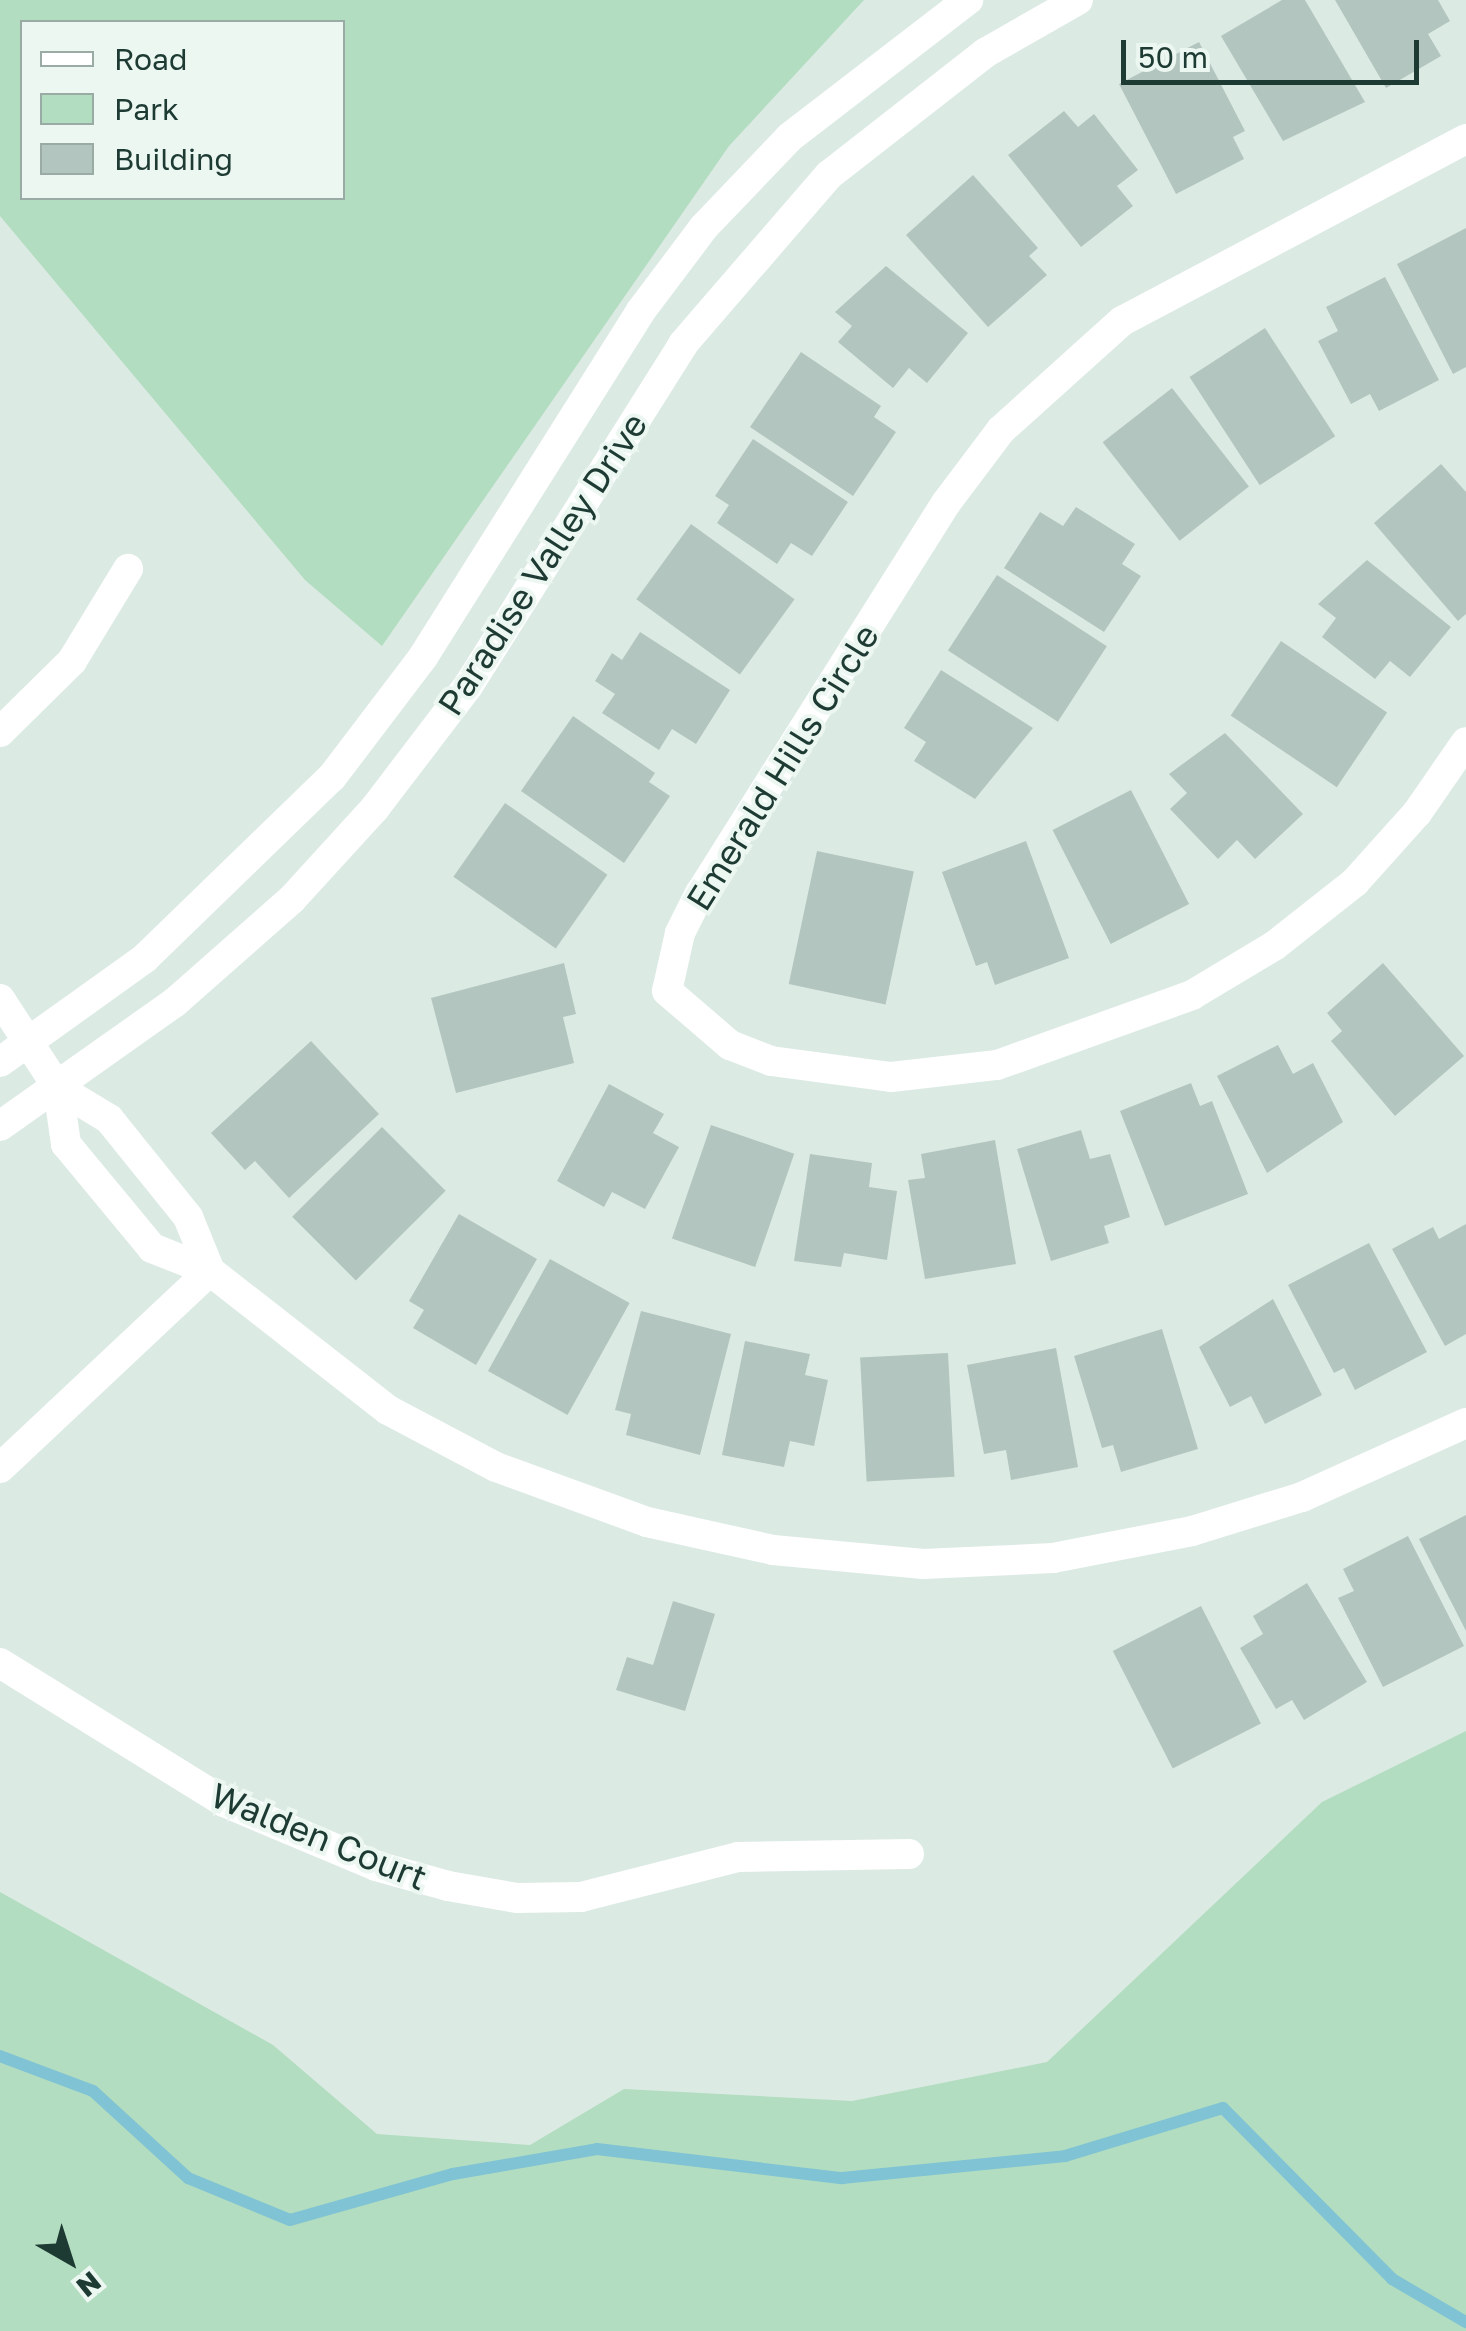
<!DOCTYPE html>
<style>
body{margin:0}
#map{position:relative;width:1466px;height:2331px;overflow:hidden;background:#dceae4;font-family:"Golos Text",sans-serif}
div>[style]{position:absolute}
[style*='--x']{left:calc(var(--x)*1px);top:calc(var(--y)*1px);width:calc(var(--w)*1px);rotate:calc(var(--a)*1deg)}
.green>*{inset:0;background:#b3ddc0}
.stream>*{height:12px;margin:-6px;padding:0 6px;transform-origin:6px;border-radius:6px;background:#7fc3d4}
.building>*{inset:0;background:#b2c5be;transform-origin:0 0}
.minor>*{height:30px;margin:-15px;padding:0 15px;transform-origin:15px;border-radius:15px;background:#fff}
span{translate:-50% -50%;white-space:nowrap;text-align:center;line-height:1.15;-webkit-text-stroke:8px #edf7f2;paint-order:stroke}
.street-label{font-size:35px;color:#1d3a33}
.legend{position:absolute;left:20px;top:20px;width:325px;height:180px;box-sizing:border-box;background:#edf7f2;border:2px solid #9aaba6;margin:0;padding:12px 18px;list-style:none;font-size:30px;color:#1d3a33}
.legend li{display:flex;align-items:center;gap:20px;height:50px}
.legend b{width:50px;border:2px solid #9aaba6}
.north{position:absolute;left:20px;top:2211px;width:100px;height:100px;-webkit-text-stroke:8px #edf7f2;paint-order:stroke;rotate:141deg;font-size:28px;font-weight:700;line-height:40px;text-align:center;color:#1d3a33}
.north::after{content:'';display:block;margin:auto;width:35px;height:45px;background:#1d3a33;clip-path:polygon(50% 0,100% 100%,50% 72%,0 100%)}
.scale{position:absolute;left:1121px;top:40px;width:298px;height:45px;box-sizing:border-box;border:5px solid #1d3a33;border-top:0;padding-left:12px;font-size:30px;line-height:35px;white-space:nowrap;color:#1d3a33;-webkit-text-stroke:8px #edf7f2;paint-order:stroke}
</style>
<div id="map">
<div class="green">
<div style="clip-path:polygon(evenodd,0 0,864px 0,729px 146px,382px 646px,305px 580px,0 216px,0 0,342px 22px,342px 198px,22px 198px,22px 22px,342px 22px)"></div>
<div style="clip-path:polygon(1466px 1731px,1466px 2331px,0 2331px,0 1892px,273px 2045px,377px 2134px,530px 2145px,624px 2089px,852px 2101px,1047px 2062px,1322px 1802px)"></div>
</div>
<div class="stream">
<div style="--x:0;--y:2056;--w:99;--a:20.6"></div>
<div style="--x:93;--y:2091;--w:129;--a:42.5"></div>
<div style="--x:188;--y:2178;--w:110;--a:22.4"></div>
<div style="--x:290;--y:2220;--w:169;--a:-15.8"></div>
<div style="--x:453;--y:2174;--w:146;--a:-9.8"></div>
<div style="--x:597;--y:2149;--w:247;--a:6.8"></div>
<div style="--x:842;--y:2178;--w:224;--a:-5.6"></div>
<div style="--x:1065;--y:2156;--w:165;--a:-16.9"></div>
<div style="--x:1223;--y:2108;--w:240;--a:45.3"></div>
<div style="--x:1392;--y:2279;--w:86;--a:30.2"></div>
</div>
<div class="building">
<div style="clip-path:polygon(1282px 0,1305px 0,1365px 102px,1283px 141px,1221px 36px)"></div>
<div style="clip-path:polygon(1335px 0,1438px 0,1450px 21px,1428px 34px,1441px 56px,1386px 88px)"></div>
<div style="clip-path:polygon(1199px 42px,1245px 131px,1233px 137px,1244px 159px,1176px 194px,1119px 84px)"></div>
<div style="clip-path:polygon(1064px 111px,1078px 127px,1094px 114px,1138px 170px,1117px 186px,1133px 206px,1081px 247px,1008px 155px)"></div>
<div style="clip-path:polygon(973px 175px,1038px 248px,1029px 256px,1047px 275px,988px 327px,906px 235px)"></div>
<div style="clip-path:polygon(1466px 228px,1466px 367px,1453px 374px,1397px 264px)"></div>
<div style="clip-path:polygon(886px 266px,968px 333px,927px 383px,909px 368px,893px 388px,838px 342px,852px 326px,835px 312px)"></div>
<div style="clip-path:polygon(1385px 277px,1439px 380px,1379px 411px,1370px 394px,1351px 404px,1318px 341px,1338px 331px,1326px 307px)"></div>
<div style="left:1265px;top:328px;width:129px;height:90px;rotate:57deg"></div>
<div style="clip-path:polygon(801px 352px,881px 406px,874px 417px,896px 432px,853px 496px,750px 427px)"></div>
<div style="left:1172px;top:388px;width:125px;height:88px;rotate:52deg"></div>
<div style="clip-path:polygon(753px 439px,848px 502px,812px 556px,791px 543px,777px 564px,717px 523px,729px 505px,715px 496px)"></div>
<div style="clip-path:polygon(1441px 464px,1466px 492px,1466px 614px,1458px 621px,1374px 523px)"></div>
<div style="clip-path:polygon(1076px 507px,1135px 544px,1122px 564px,1141px 576px,1104px 632px,1004px 568px,1040px 512px,1063px 526px)"></div>
<div style="left:691px;top:524px;width:128px;height:93px;rotate:36deg"></div>
<div style="clip-path:polygon(1367px 560px,1451px 627px,1410px 677px,1390px 661px,1375px 679px,1322px 637px,1336px 618px,1318px 604px)"></div>
<div style="left:997px;top:575px;width:131px;height:90px;rotate:33deg"></div>
<div style="clip-path:polygon(640px 632px,730px 690px,696px 744px,672px 729px,659px 750px,602px 713px,615px 694px,595px 681px,612px 653px,622px 660px)"></div>
<div style="left:1281px;top:641px;width:128px;height:90px;rotate:34deg"></div>
<div style="clip-path:polygon(941px 670px,1033px 728px,975px 799px,914px 761px,926px 742px,904px 728px)"></div>
<div style="clip-path:polygon(573px 716px,655px 773px,649px 782px,670px 796px,624px 863px,521px 791px)"></div>
<div style="clip-path:polygon(1225px 733px,1303px 814px,1255px 859px,1237px 840px,1218px 859px,1170px 809px,1187px 793px,1169px 774px)"></div>
<div style="left:1131px;top:790px;width:128px;height:88px;rotate:63deg"></div>
<div style="left:505px;top:803px;width:125px;height:90px;rotate:35deg"></div>
<div style="clip-path:polygon(1026px 841px,1069px 958px,995px 985px,987px 962px,976px 966px,942px 872px)"></div>
<div style="left:817px;top:851px;width:99px;height:136px;rotate:12deg"></div>
<div style="clip-path:polygon(564px 963px,576px 1014px,563px 1017px,574px 1063px,456px 1093px,431px 998px)"></div>
<div style="clip-path:polygon(1383px 963px,1464px 1056px,1395px 1116px,1331px 1041px,1342px 1031px,1327px 1013px)"></div>
<div style="clip-path:polygon(311px 1041px,379px 1114px,289px 1198px,255px 1161px,245px 1170px,211px 1133px)"></div>
<div style="clip-path:polygon(1278px 1045px,1293px 1074px,1313px 1063px,1343px 1122px,1267px 1173px,1217px 1076px)"></div>
<div style="clip-path:polygon(1191px 1083px,1200px 1106px,1212px 1101px,1248px 1194px,1165px 1226px,1120px 1111px)"></div>
<div style="clip-path:polygon(609px 1084px,664px 1114px,653px 1133px,679px 1147px,645px 1209px,612px 1192px,604px 1207px,557px 1181px)"></div>
<div style="left:711px;top:1125px;width:88px;height:120px;rotate:19deg"></div>
<div style="left:382px;top:1127px;width:90px;height:127px;rotate:45deg"></div>
<div style="clip-path:polygon(1081px 1130px,1090px 1159px,1110px 1154px,1130px 1217px,1104px 1226px,1109px 1243px,1051px 1261px,1017px 1149px)"></div>
<div style="clip-path:polygon(995px 1140px,1016px 1264px,925px 1279px,908px 1180px,925px 1178px,921px 1154px)"></div>
<div style="clip-path:polygon(810px 1154px,872px 1163px,869px 1187px,897px 1191px,887px 1260px,844px 1253px,841px 1267px,794px 1261px)"></div>
<div style="clip-path:polygon(459px 1214px,537px 1259px,476px 1365px,413px 1328px,424px 1310px,409px 1301px)"></div>
<div style="clip-path:polygon(1466px 1224px,1466px 1334px,1445px 1346px,1392px 1249px,1433px 1227px,1439px 1239px)"></div>
<div style="clip-path:polygon(1369px 1243px,1427px 1352px,1355px 1390px,1344px 1368px,1334px 1373px,1288px 1285px)"></div>
<div style="left:550px;top:1259px;width:91px;height:128px;rotate:29deg"></div>
<div style="clip-path:polygon(1273px 1299px,1322px 1395px,1265px 1424px,1251px 1396px,1230px 1407px,1199px 1347px)"></div>
<div style="clip-path:polygon(641px 1311px,731px 1334px,700px 1455px,626px 1435px,631px 1414px,615px 1410px)"></div>
<div style="clip-path:polygon(1162px 1329px,1198px 1449px,1121px 1472px,1113px 1445px,1102px 1448px,1074px 1356px)"></div>
<div style="clip-path:polygon(745px 1341px,810px 1354px,805px 1375px,828px 1380px,814px 1446px,790px 1441px,784px 1467px,722px 1455px)"></div>
<div style="clip-path:polygon(1056px 1348px,1078px 1467px,1011px 1480px,1006px 1450px,984px 1454px,967px 1365px)"></div>
<div style="left:948px;top:1353px;width:124px;height:88px;rotate:87deg"></div>
<div style="clip-path:polygon(1466px 1515px,1466px 1631px,1419px 1539px)"></div>
<div style="clip-path:polygon(1408px 1536px,1464px 1646px,1383px 1687px,1338px 1598px,1354px 1591px,1343px 1569px)"></div>
<div style="clip-path:polygon(1307px 1583px,1367px 1682px,1304px 1720px,1292px 1700px,1276px 1709px,1240px 1648px,1263px 1634px,1253px 1616px)"></div>
<div style="clip-path:polygon(673px 1601px,715px 1614px,685px 1711px,616px 1690px,627px 1657px,653px 1665px)"></div>
<div style="left:1201px;top:1606px;width:132px;height:99px;rotate:63deg"></div>
</div>
<div class="minor">
<div style="--x:1466;--y:139;--w:389;--a:152.1"></div>
<div style="--x:1122;--y:321;--w:163;--a:138"></div>
<div style="--x:1001;--y:430;--w:91;--a:127"></div>
<div style="--x:946;--y:503;--w:461;--a:122.2"></div>
<div style="--x:700;--y:893;--w:45;--a:116.6"></div>
<div style="--x:680;--y:933;--w:59;--a:102.6"></div>
<div style="--x:667;--y:991;--w:83;--a:40.6"></div>
<div style="--x:730;--y:1045;--w:44;--a:21.3"></div>
<div style="--x:771;--y:1061;--w:121;--a:7.6"></div>
<div style="--x:891;--y:1077;--w:107;--a:-6.5"></div>
<div style="--x:997;--y:1065;--w:207;--a:-19.7"></div>
<div style="--x:1192;--y:995;--w:96;--a:-30.9"></div>
<div style="--x:1274;--y:946;--w:103;--a:-38.3"></div>
<div style="--x:1355;--y:882;--w:93;--a:-48.1"></div>
<div style="--x:1417;--y:813;--w:86;--a:-55.4"></div>
<div style="--x:0;--y:732;--w:101;--a:-44.6"></div>
<div style="--x:72;--y:661;--w:108;--a:-58.7"></div>
<div style="--x:0;--y:999;--w:106;--a:56.9"></div>
<div style="--x:58;--y:1088;--w:57;--a:81.9"></div>
<div style="--x:66;--y:1144;--w:135;--a:50.4"></div>
<div style="--x:152;--y:1248;--w:62;--a:21.6"></div>
<div style="--x:210;--y:1271;--w:226;--a:38"></div>
<div style="--x:388;--y:1410;--w:122;--a:27.8"></div>
<div style="--x:496;--y:1467;--w:161;--a:20"></div>
<div style="--x:647;--y:1522;--w:129;--a:12.5"></div>
<div style="--x:773;--y:1550;--w:151;--a:5.3"></div>
<div style="--x:923;--y:1564;--w:130;--a:-2.6"></div>
<div style="--x:1053;--y:1558;--w:142;--a:-11"></div>
<div style="--x:1192;--y:1531;--w:115;--a:-17.2"></div>
<div style="--x:1302;--y:1497;--w:180;--a:-24.3"></div>
<div style="--x:0;--y:1062;--w:178;--a:-35.6"></div>
<div style="--x:145;--y:958;--w:260;--a:-44.1"></div>
<div style="--x:332;--y:777;--w:151;--a:-52.8"></div>
<div style="--x:423;--y:657;--w:408;--a:-57.8"></div>
<div style="--x:640;--y:312;--w:106;--a:-53"></div>
<div style="--x:704;--y:227;--w:124;--a:-46.3"></div>
<div style="--x:790;--y:137;--w:225;--a:-37.6"></div>
<div style="--x:58;--y:1088;--w:60;--a:31.3"></div>
<div style="--x:109;--y:1119;--w:126;--a:51.1"></div>
<div style="--x:188;--y:1217;--w:58;--a:67.8"></div>
<div style="--x:0;--y:1126;--w:213;--a:-35.3"></div>
<div style="--x:174;--y:1003;--w:157;--a:-41.4"></div>
<div style="--x:292;--y:899;--w:123;--a:-47.6"></div>
<div style="--x:375;--y:808;--w:153;--a:-52.7"></div>
<div style="--x:468;--y:686;--w:404;--a:-57.8"></div>
<div style="--x:683;--y:344;--w:223;--a:-49.2"></div>
<div style="--x:829;--y:175;--w:198;--a:-38"></div>
<div style="--x:985;--y:53;--w:107;--a:-29.7"></div>
<div style="--x:0;--y:1468;--w:288;--a:-43.2"></div>
<div style="--x:0;--y:1663;--w:264;--a:31.8"></div>
<div style="--x:224;--y:1802;--w:165;--a:22.8"></div>
<div style="--x:376;--y:1866;--w:75;--a:15.5"></div>
<div style="--x:448;--y:1886;--w:70;--a:9.9"></div>
<div style="--x:517;--y:1898;--w:64;--a:-0.9"></div>
<div style="--x:581;--y:1897;--w:162;--a:-14.3"></div>
<div style="--x:738;--y:1857;--w:171;--a:-1"></div>
</div>
<div class="street-label">
<span style="left:542px;top:564px;rotate:-57deg">Paradise Valley Drive</span>
<span style="left:782px;top:767px;rotate:-58deg">Emerald Hills Circle</span>
<span style="left:319px;top:1836px;rotate:22deg">Walden Court</span>
</div>
<ul class="legend">
<li><b style="height:12px;background:#fff"></b>Road</li>
<li><b style="height:28px;background:#b3ddc0"></b>Park</li>
<li><b style="height:28px;background:#b2c5be"></b>Building</li>
</ul>
<div class="north">N</div>
<div class="scale">50 m</div>
</div>
